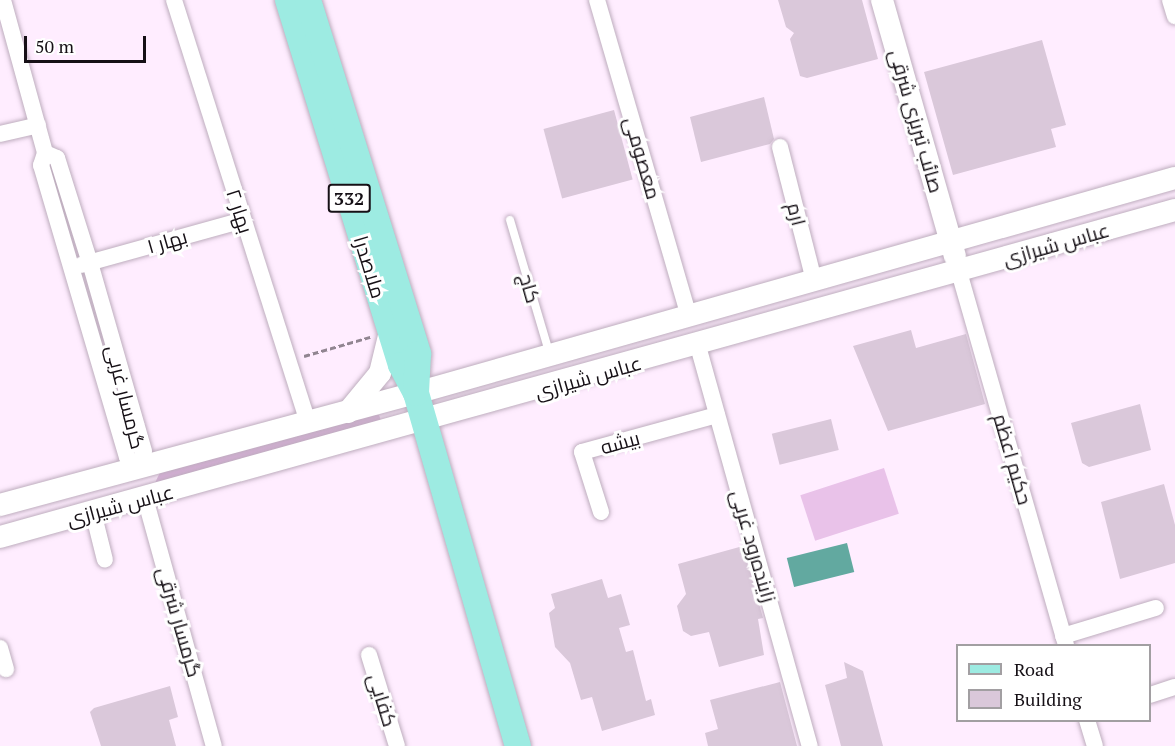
<!DOCTYPE html>
<meta charset="utf-8">
<style>
body{margin:0}
#map{position:relative;width:1175px;height:746px;overflow:hidden;background:#ffedff;font-family:"PT Serif",Cairo,serif}
div>[style]{position:absolute}
[style*='--x']{left:calc(var(--x)*1px);top:calc(var(--y)*1px);width:calc(var(--w)*1px);rotate:calc(var(--a)*1deg)}
.green>*{inset:0;background:#e9c2e9;transform-origin:0 0}
.forest>*{inset:0;background:#d7aed8}
.water>*{inset:0;background:#62a9a0;transform-origin:0 0}
.building>*{inset:0;background:#dac8da;transform-origin:0 0}
.path>*{height:3px;margin-top:-1.5px;transform-origin:0;background:repeating-linear-gradient(90deg,#918591 0 6px,transparent 0 9px)}
.roads{filter:drop-shadow(0 0 2px #beadbe) drop-shadow(0 0 2px #beadbe)}
.lane>*{height:8px;margin:-4px;padding:0 4px;transform-origin:4px;border-radius:4px;background:#fff}
.street>*{height:16px;margin:-8px;padding:0 8px;transform-origin:8px;border-radius:8px;background:#fff}
.secondary>*{height:22px;margin:-11px;padding:0 11px;transform-origin:11px;border-radius:11px;background:#fff}
.primary>*{height:26px;margin:-13px;padding:0 13px;transform-origin:13px;border-radius:13px;background:#9debe2}
span{translate:-50% -50%;white-space:nowrap;text-align:center;line-height:1.15;-webkit-text-stroke:6px #fff;paint-order:stroke}
.shield-label span{padding:2px 4px;background:#fff;border:2px solid;border-radius:4px;-webkit-text-stroke-width:0}
.shield-label{font-size:18px;color:#161016;font-weight:700}
.street-label{font-size:20px;color:#161016}
.legend{position:absolute;left:956px;top:644px;width:195px;height:78px;box-sizing:border-box;background:#fff;border:2px solid #a29fa2;margin:0;padding:8px 10px;list-style:none;font-size:18px;color:#161016}
.legend li{display:flex;align-items:center;gap:12px;height:30px}
.legend b{width:30px;border:2px solid #a29fa2}
.scale{position:absolute;left:24px;top:36px;width:122px;height:27px;box-sizing:border-box;border:3px solid #161016;border-top:0;padding-left:8px;font-size:18px;line-height:21px;white-space:nowrap;color:#161016;-webkit-text-stroke:4px #fff;paint-order:stroke}
</style>
<div id="map">
<div class="green">
<div style="left:884px;top:468px;width:48px;height:88px;rotate:72deg"></div>
</div>
<div class="forest">
<div style="clip-path:polygon(371px 415px,379px 415px,381px 421px,155px 483px,161px 470px)"></div>
</div>
<div class="water">
<div style="left:847px;top:543px;width:30px;height:62px;rotate:76deg"></div>
</div>
<div class="building">
<div style="clip-path:polygon(778px 0,862px 0,878px 59px,807px 78px,800px 76px,790px 39px,794px 33px,786px 27px)"></div>
<div style="clip-path:polygon(1042px 40px,1066px 125px,1051px 129px,1056px 147px,953px 175px,924px 72px)"></div>
<div style="clip-path:polygon(764px 97px,774px 139px,770px 144px,701px 162px,690px 117px)"></div>
<div style="left:614px;top:110px;width:72px;height:73px;rotate:75deg"></div>
<div style="clip-path:polygon(911px 330px,916px 348px,966px 334px,985px 404px,888px 431px,853px 346px)"></div>
<div style="clip-path:polygon(1140px 404px,1151px 450px,1089px 467px,1082px 463px,1071px 423px)"></div>
<div style="left:831px;top:419px;width:32px;height:61px;rotate:76deg"></div>
<div style="clip-path:polygon(1164px 484px,1175px 525px,1175px 563px,1120px 579px,1101px 502px)"></div>
<div style="clip-path:polygon(743px 546px,763px 618px,758px 619px,764px 655px,719px 667px,709px 632px,691px 636px,683px 631px,677px 606px,686px 594px,678px 564px)"></div>
<div style="clip-path:polygon(602px 579px,608px 598px,621px 594px,630px 625px,619px 628px,626px 652px,633px 650px,646px 701px,651px 699px,655px 715px,602px 731px,592px 697px,581px 700px,570px 663px,555px 647px,549px 613px,555px 608px,551px 594px)"></div>
<div style="clip-path:polygon(844px 662px,863px 671px,883px 746px,841px 746px,825px 685px,847px 678px)"></div>
<div style="clip-path:polygon(780px 682px,797px 746px,708px 746px,705px 733px,718px 729px,710px 700px)"></div>
<div style="clip-path:polygon(170px 686px,178px 717px,169px 720px,176px 746px,101px 746px,90px 712px,94px 708px)"></div>
</div>
<div class="path">
<div style="--x:304;--y:356;--w:69;--a:-16.1"></div>
</div>
<div class="roads">
<div class="lane">
<div style="--x:510;--y:220;--w:141;--a:73.5"></div>
</div>
<div class="street">
<div style="--x:3;--y:0;--w:159;--a:74.6"></div>
<div style="--x:45;--y:153;--w:13;--a:108"></div>
<div style="--x:41;--y:165;--w:304;--a:73.6"></div>
<div style="--x:127;--y:457;--w:15;--a:48"></div>
<div style="--x:137;--y:468;--w:18;--a:-68"></div>
<div style="--x:144;--y:451;--w:196;--a:-106"></div>
<div style="--x:90;--y:263;--w:110;--a:-107.4"></div>
<div style="--x:57;--y:158;--w:13;--a:-157"></div>
<div style="--x:174;--y:0;--w:443;--a:72.4"></div>
<div style="--x:597;--y:0;--w:329;--a:73.8"></div>
<div style="--x:1170;--y:0;--w:17;--a:73"></div>
<div style="--x:0;--y:134;--w:39;--a:-13"></div>
<div style="--x:780;--y:147;--w:137;--a:75.7"></div>
<div style="--x:81;--y:265;--w:168;--a:-15.5"></div>
<div style="--x:959;--y:272;--w:389;--a:74"></div>
<div style="--x:698;--y:346;--w:415;--a:74.4"></div>
<div style="--x:145;--y:498;--w:257;--a:74.5"></div>
<div style="--x:93;--y:512;--w:49;--a:76"></div>
<div style="--x:601;--y:512;--w:63;--a:-107.6"></div>
<div style="--x:582;--y:452;--w:140;--a:-15.3"></div>
<div style="--x:1063;--y:636;--w:97;--a:-16.8"></div>
<div style="--x:0;--y:648;--w:22;--a:74"></div>
<div style="--x:369;--y:655;--w:95;--a:72.9"></div>
<div style="--x:1150;--y:695;--w:26;--a:-18"></div>
<div style="--x:1087;--y:720;--w:27;--a:73"></div>
</div>
<div class="secondary">
<div style="--x:882;--y:0;--w:266;--a:74.1"></div>
<div style="--x:348;--y:412;--w:50;--a:-50.6"></div>
<div style="--x:380;--y:373;--w:42;--a:-76.3"></div>
<div style="--x:0;--y:505;--w:431;--a:-15.1"></div>
<div style="--x:416;--y:393;--w:789;--a:-15.82"></div>
<div style="--x:0;--y:537;--w:1220;--a:-15.55"></div>
</div>
<div class="primary">
<div style="--x:288;--y:0;--w:382;--a:72.8"></div>
<div style="--x:401;--y:365;--w:32;--a:62"></div>
<div style="--x:416;--y:393;--w:367;--a:73.9"></div>
<div style="--x:308;--y:0;--w:371;--a:72.7"></div>
<div style="--x:418;--y:354;--w:39;--a:93"></div>
</div>
</div>
<div class="shield-label">
<span style="left:349px;top:198px">332</span>
</div>
<div class="street-label">
<span style="left:917px;top:121px;rotate:74deg">صائب تبریزی شرقی</span>
<span style="left:643px;top:158px;rotate:74deg">معصومی</span>
<span style="left:240px;top:211px;rotate:72deg">بهار ۲</span>
<span style="left:797px;top:214px;rotate:76deg">ارم</span>
<span style="left:167px;top:241px;rotate:-16deg">بهار ۱</span>
<span style="left:1056px;top:244px;rotate:-16deg">عباس شیرازی</span>
<span style="left:370px;top:267px;rotate:73deg">ملاصدرا</span>
<span style="left:530px;top:288px;rotate:74deg">کاج</span>
<span style="left:588px;top:377px;rotate:-16deg">عباس شیرازی</span>
<span style="left:126px;top:397px;rotate:76deg">گرمسار غربی</span>
<span style="left:620px;top:442px;rotate:-15deg">بیشه</span>
<span style="left:1013px;top:459px;rotate:74deg">حکیم اعظم</span>
<span style="left:120px;top:505px;rotate:-15deg">عباس شیرازی</span>
<span style="left:754px;top:546px;rotate:74deg">زاینده‌رود غربی</span>
<span style="left:180px;top:622px;rotate:74deg">گرمسار شرقی</span>
<span style="left:383px;top:700px;rotate:73deg">کفایی</span>
</div>
<ul class="legend">
<li><b style="height:8px;background:#9debe2"></b>Road</li>
<li><b style="height:16px;background:#dac8da"></b>Building</li>
</ul>
<div class="scale">50 m</div>
</div>
